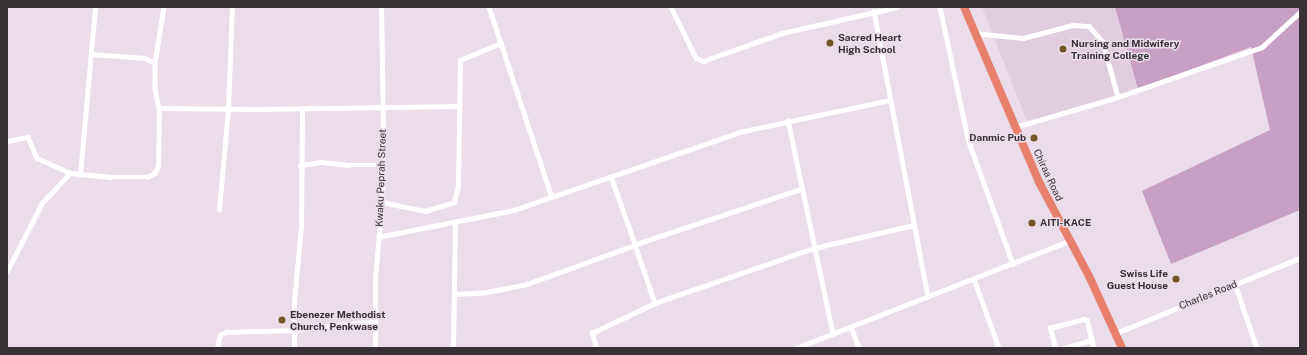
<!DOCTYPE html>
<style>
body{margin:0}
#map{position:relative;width:1307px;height:355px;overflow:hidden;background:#eadce9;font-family:"Public Sans",sans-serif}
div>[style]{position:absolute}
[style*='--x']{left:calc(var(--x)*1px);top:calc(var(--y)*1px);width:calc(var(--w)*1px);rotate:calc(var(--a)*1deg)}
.built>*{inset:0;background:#e0cdde}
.green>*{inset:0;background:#c69fc3}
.minor>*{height:4.5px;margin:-2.25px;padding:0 2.25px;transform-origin:2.25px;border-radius:2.25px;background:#fff}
.trunk>*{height:8px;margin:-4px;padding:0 4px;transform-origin:4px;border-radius:4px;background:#e87f6c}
.dots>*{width:11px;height:11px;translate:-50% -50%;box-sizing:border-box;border:2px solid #eadce9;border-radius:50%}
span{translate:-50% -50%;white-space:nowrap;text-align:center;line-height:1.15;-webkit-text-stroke:3px #eadce9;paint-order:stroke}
.poi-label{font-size:10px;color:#373136;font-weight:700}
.left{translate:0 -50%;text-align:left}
.right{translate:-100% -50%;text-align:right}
.street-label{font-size:10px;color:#373136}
.frame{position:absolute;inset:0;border:8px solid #373136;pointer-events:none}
</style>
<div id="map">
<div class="built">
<div style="clip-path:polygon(982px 7px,1115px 7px,1138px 89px,1029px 126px)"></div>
</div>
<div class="green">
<div style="clip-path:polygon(1115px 7px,1300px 7px,1300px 210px,1171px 264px,1142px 191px,1270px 130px,1251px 47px,1138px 89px)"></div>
</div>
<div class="minor">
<div style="--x:164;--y:7;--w:57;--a:99.1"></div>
<div style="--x:155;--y:63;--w:25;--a:90"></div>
<div style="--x:155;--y:88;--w:20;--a:79"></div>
<div style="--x:159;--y:108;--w:102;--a:0.6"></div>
<div style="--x:261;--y:109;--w:198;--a:-0.9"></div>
<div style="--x:489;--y:7;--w:200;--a:71.7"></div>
<div style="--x:671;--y:7;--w:57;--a:63.9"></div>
<div style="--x:696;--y:58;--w:8;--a:23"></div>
<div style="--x:703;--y:61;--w:84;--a:-19.5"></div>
<div style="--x:782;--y:33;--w:118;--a:-12.7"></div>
<div style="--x:940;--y:7;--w:135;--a:78"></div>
<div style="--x:968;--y:139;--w:133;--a:70.2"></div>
<div style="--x:874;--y:11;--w:291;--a:79.3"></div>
<div style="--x:974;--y:33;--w:49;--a:5.8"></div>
<div style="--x:1023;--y:38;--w:52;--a:-14.6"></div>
<div style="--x:1073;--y:25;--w:16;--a:4"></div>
<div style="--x:1089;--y:26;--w:21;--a:49"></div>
<div style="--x:1103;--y:42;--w:57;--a:74.7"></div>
<div style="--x:91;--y:54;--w:54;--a:4.2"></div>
<div style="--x:145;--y:58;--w:11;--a:27"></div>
<div style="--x:788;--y:120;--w:219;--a:78.1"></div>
<div style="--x:1015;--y:127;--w:107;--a:-16.2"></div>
<div style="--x:1118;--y:97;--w:152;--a:-19.1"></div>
<div style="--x:1262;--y:47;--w:52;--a:-42.6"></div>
<div style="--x:7;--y:141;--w:21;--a:-11"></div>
<div style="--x:28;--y:137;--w:23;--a:67"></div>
<div style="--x:37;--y:158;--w:36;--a:24"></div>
<div style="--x:70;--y:173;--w:41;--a:5.6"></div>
<div style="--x:111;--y:177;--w:36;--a:0"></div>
<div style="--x:147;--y:177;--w:9;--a:-27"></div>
<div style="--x:155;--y:173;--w:8;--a:-67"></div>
<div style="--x:158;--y:166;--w:58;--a:-89"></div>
<div style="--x:300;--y:165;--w:21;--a:-8"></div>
<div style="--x:321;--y:162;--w:28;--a:6"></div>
<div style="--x:349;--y:165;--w:33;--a:0"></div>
<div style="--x:80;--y:175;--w:169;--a:-84.9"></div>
<div style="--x:802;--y:189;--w:176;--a:161.5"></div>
<div style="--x:635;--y:245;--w:61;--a:71"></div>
<div style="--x:655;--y:303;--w:168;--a:-19.1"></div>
<div style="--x:814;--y:248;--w:103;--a:-13"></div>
<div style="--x:382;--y:202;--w:44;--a:11.8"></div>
<div style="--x:425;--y:211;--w:30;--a:-17"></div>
<div style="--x:454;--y:202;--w:16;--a:-76"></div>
<div style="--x:458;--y:186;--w:126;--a:-89.1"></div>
<div style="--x:460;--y:60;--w:44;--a:-22.5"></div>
<div style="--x:219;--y:210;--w:101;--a:-84.9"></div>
<div style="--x:228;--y:109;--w:102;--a:-87.8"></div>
<div style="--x:378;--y:237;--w:139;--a:-11.2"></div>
<div style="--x:514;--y:210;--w:243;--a:-19"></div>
<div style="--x:744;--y:131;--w:149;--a:-12"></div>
<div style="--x:7;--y:271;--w:76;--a:-62.8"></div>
<div style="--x:42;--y:203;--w:41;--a:-47"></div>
<div style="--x:974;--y:279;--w:73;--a:70.1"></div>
<div style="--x:1235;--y:284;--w:68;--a:71"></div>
<div style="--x:454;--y:294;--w:33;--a:-3"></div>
<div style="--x:487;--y:292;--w:38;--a:-11"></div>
<div style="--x:524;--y:285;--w:118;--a:-19.8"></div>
<div style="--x:635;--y:245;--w:71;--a:-109.7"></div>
<div style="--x:851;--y:327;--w:22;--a:69"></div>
<div style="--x:1116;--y:333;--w:199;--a:-22.2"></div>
<div style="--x:217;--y:348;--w:13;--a:-77"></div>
<div style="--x:220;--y:335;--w:7;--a:-27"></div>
<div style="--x:226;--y:332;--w:69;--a:-1.7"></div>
<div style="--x:295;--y:330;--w:81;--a:-6.4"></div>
<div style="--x:294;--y:348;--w:46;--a:-90"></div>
<div style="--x:294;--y:302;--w:75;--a:-84.7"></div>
<div style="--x:301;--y:227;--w:118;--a:-89.5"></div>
<div style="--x:375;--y:348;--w:70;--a:-90"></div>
<div style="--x:375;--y:278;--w:76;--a:-84.7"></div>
<div style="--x:382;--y:202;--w:71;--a:-89.2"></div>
<div style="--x:383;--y:131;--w:124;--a:-90.9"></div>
<div style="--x:453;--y:348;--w:126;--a:-89.1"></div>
<div style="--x:596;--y:348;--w:16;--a:-105"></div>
<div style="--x:592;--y:333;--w:70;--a:-25.5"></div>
<div style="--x:796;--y:348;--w:293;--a:-21.4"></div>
<div style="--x:1055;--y:348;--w:21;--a:-104"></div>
<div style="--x:1050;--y:328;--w:35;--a:-15"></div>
<div style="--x:1084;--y:319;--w:3;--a:18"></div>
<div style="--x:1087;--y:320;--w:21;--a:76"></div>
<div style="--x:1064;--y:348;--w:29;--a:-16"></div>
<div style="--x:1092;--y:340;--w:8;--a:76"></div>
</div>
<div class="trunk">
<div style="--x:964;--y:7;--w:190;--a:66.8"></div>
<div style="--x:1039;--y:182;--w:106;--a:62"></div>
<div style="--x:1089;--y:276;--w:79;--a:65.4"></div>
</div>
<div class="dots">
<div style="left:830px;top:43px;background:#705628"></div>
<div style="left:1063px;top:49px;background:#705628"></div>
<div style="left:1034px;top:138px;background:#705628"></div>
<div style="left:1032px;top:223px;background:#705628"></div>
<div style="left:1176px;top:279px;background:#705628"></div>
<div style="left:282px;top:320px;background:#705628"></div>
</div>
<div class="poi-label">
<span class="left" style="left:838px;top:43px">Sacred Heart<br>High School</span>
<span class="left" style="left:1071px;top:49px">Nursing and Midwifery<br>Training College</span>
<span class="right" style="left:1026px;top:138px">Danmic Pub</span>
<span class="left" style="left:1040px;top:223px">AITI-KACE</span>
<span class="right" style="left:1168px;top:279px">Swiss Life<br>Guest House</span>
<span class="left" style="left:290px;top:320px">Ebenezer Methodist<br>Church, Penkwase</span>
</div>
<div class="street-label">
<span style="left:1048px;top:175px;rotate:65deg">Chiraa Road</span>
<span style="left:381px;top:178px;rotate:-88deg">Kwaku Peprah Street</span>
<span style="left:1208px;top:295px;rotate:-22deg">Charles Road</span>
</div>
<div class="frame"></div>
</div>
